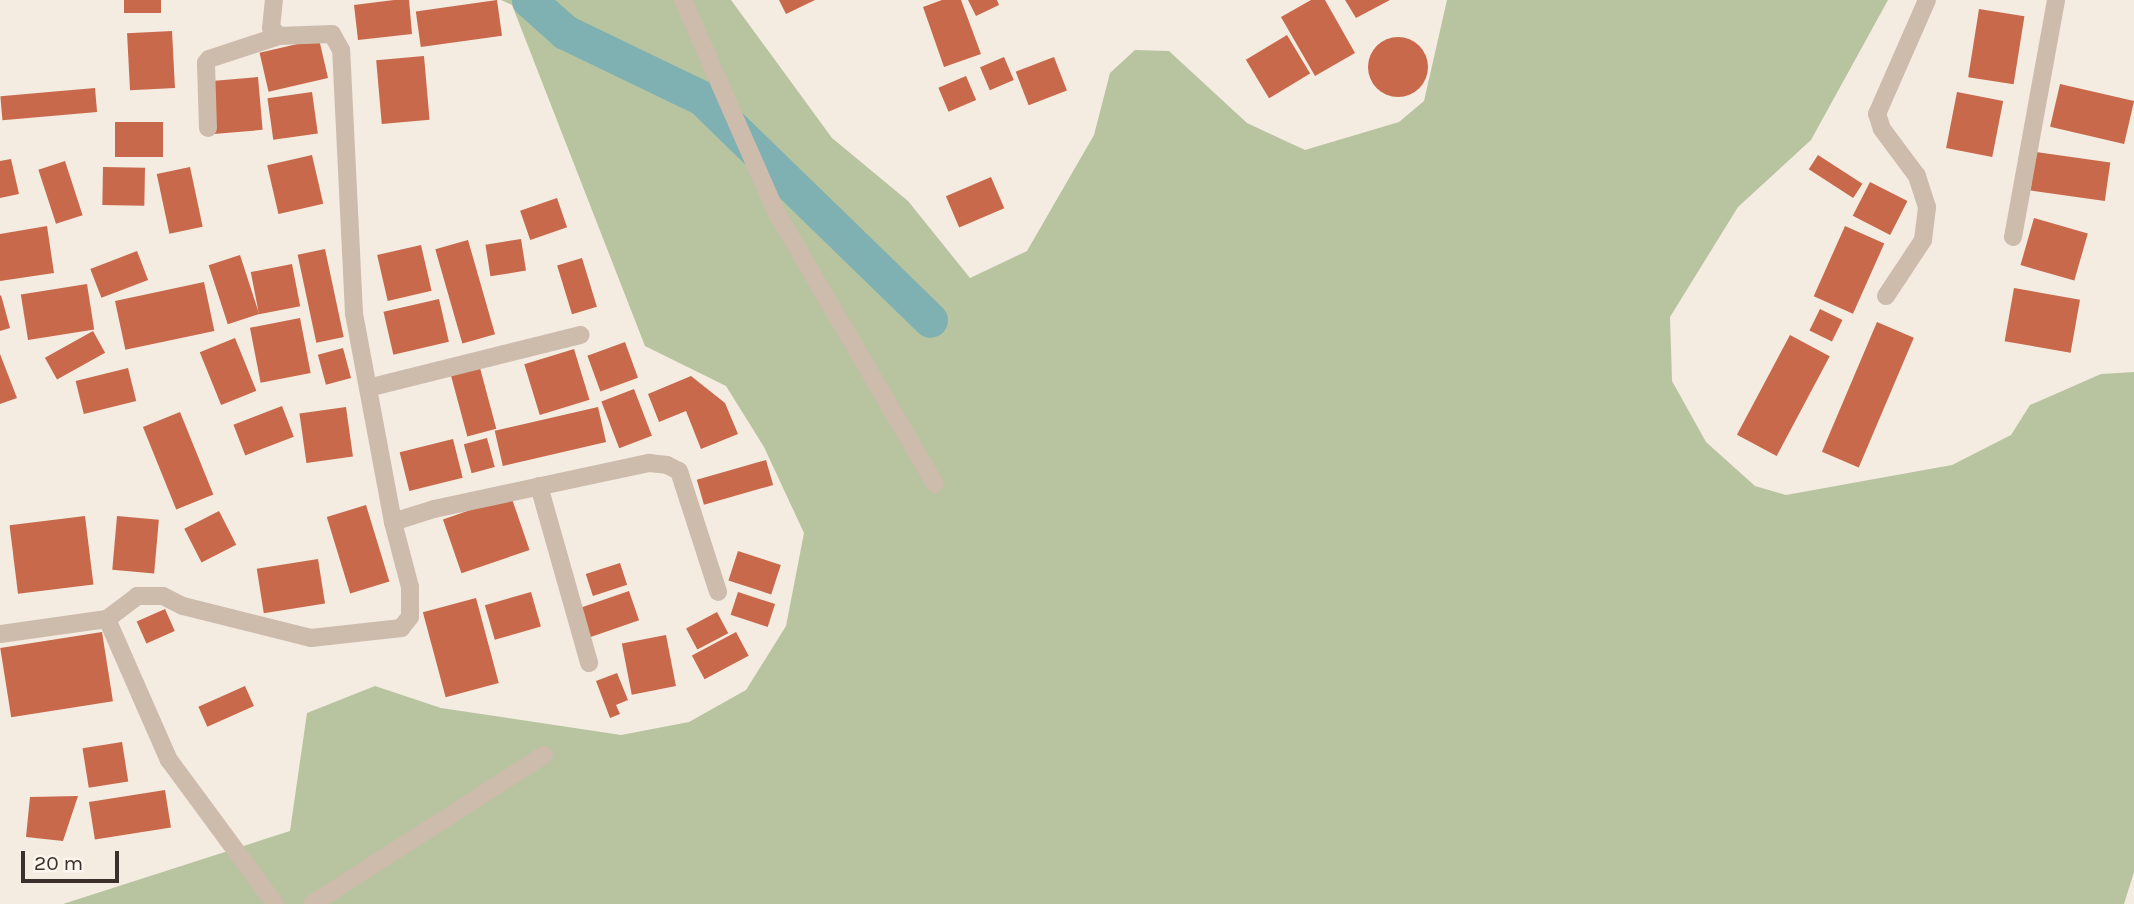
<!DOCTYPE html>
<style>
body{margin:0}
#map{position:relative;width:2134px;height:904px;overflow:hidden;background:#f4ebe1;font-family:Karla,sans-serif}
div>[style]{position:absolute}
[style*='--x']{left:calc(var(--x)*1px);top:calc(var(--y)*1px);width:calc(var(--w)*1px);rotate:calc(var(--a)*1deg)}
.green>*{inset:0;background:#b8c4a0}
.canal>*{height:35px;margin:-17.5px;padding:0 17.5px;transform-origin:17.5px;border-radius:17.5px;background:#7fb0b2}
.building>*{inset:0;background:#c8694b;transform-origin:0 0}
.round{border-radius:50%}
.service>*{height:18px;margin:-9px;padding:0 9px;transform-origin:9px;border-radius:9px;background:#cdbbac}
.minor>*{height:18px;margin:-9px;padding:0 9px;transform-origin:9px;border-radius:9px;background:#cdbbac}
span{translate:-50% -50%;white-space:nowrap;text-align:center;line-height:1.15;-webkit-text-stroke:5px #fbf5ee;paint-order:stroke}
.scale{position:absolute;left:21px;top:851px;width:98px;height:32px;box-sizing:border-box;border:4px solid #3b302b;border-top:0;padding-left:9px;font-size:21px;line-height:24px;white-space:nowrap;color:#3b302b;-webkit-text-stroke:5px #fbf5ee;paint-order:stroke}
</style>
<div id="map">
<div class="green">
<div style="clip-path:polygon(501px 0,731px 0,832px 138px,908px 201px,970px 278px,1027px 251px,1094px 135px,1110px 73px,1135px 50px,1169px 51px,1247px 123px,1305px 150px,1399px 122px,1424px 101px,1447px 0,1888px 0,1811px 140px,1738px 207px,1670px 317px,1672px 381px,1706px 442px,1755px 486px,1786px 495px,1952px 465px,2011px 435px,2030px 405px,2101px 374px,2134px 372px,2134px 872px,2124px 904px,63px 904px,290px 831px,307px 713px,375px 686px,441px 708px,621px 735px,689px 722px,746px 690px,786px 626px,804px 533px,764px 447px,726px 386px,645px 346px,512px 5px)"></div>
</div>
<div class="canal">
<div style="--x:529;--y:0;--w:48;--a:41.6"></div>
<div style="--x:565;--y:32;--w:152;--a:25.7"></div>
<div style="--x:702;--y:98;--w:318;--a:44.2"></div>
</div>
<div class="building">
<div style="left:124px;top:0;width:37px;height:13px"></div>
<div style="clip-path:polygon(394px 0,409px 0,412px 34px,358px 40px,354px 5px)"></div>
<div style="left:497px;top:0;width:36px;height:82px;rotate:82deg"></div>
<div style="clip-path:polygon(779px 0,815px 0,786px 14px)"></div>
<div style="clip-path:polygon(942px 0,961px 0,981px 54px,944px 67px,923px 7px)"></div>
<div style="clip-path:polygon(968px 0,997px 0,999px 5px,976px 16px)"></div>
<div style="clip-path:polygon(1311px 0,1325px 0,1355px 53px,1315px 76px,1281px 17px)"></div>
<div style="clip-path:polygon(1345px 0,1390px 0,1356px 18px)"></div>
<div style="left:1979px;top:9px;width:46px;height:69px;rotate:9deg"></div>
<div style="left:172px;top:31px;width:57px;height:45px;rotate:87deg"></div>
<div style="left:1287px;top:35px;width:45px;height:48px;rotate:59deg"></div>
<div class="round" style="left:1368px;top:37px;width:60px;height:60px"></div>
<div style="left:319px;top:39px;width:40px;height:61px;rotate:77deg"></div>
<div style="left:424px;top:56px;width:64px;height:48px;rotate:85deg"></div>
<div style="left:1004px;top:57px;width:25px;height:26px;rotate:67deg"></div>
<div style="left:1054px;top:57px;width:36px;height:41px;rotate:69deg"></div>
<div style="left:966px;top:76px;width:26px;height:30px;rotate:67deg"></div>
<div style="left:258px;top:77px;width:53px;height:49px;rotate:85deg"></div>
<div style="left:2060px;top:84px;width:76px;height:44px;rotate:13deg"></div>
<div style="left:95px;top:88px;width:24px;height:95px;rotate:85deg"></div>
<div style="left:312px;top:92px;width:42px;height:45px;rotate:82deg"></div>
<div style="left:1957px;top:92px;width:47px;height:57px;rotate:11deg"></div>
<div style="left:115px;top:122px;width:48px;height:35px"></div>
<div style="left:2036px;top:152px;width:75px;height:39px;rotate:8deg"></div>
<div style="left:312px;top:155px;width:50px;height:46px;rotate:77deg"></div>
<div style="left:1818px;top:155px;width:53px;height:17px;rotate:33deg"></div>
<div style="clip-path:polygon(11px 159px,19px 194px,0 198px,0 161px)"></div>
<div style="left:65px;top:161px;width:57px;height:28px;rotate:72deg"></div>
<div style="left:103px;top:167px;width:42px;height:38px;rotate:1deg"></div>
<div style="left:190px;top:167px;width:61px;height:34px;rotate:78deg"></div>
<div style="left:991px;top:177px;width:34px;height:49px;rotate:67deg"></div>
<div style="left:1870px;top:182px;width:42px;height:38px;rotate:27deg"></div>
<div style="left:557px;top:198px;width:31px;height:39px;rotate:71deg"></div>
<div style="left:2034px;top:218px;width:56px;height:49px;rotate:16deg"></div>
<div style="clip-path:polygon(47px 226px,54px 273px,0 281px,0 234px)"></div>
<div style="left:1845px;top:226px;width:43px;height:77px;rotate:24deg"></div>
<div style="left:521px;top:239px;width:32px;height:36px;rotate:81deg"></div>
<div style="left:468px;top:240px;width:98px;height:34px;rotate:74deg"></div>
<div style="left:421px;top:245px;width:47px;height:45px;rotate:77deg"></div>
<div style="left:325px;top:249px;width:90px;height:28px;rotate:78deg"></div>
<div style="left:137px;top:251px;width:31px;height:50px;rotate:69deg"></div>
<div style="left:240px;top:255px;width:62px;height:33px;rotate:72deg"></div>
<div style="left:582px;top:258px;width:51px;height:26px;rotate:73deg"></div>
<div style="left:292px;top:264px;width:43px;height:42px;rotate:79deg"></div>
<div style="left:204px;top:282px;width:50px;height:91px;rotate:78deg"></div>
<div style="left:87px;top:284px;width:46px;height:67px;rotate:81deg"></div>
<div style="left:2014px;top:288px;width:67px;height:54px;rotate:10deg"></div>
<div style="clip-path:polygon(1px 295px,10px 328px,0 331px,0 296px)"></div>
<div style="left:439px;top:299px;width:44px;height:57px;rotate:77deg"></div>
<div style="left:1820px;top:309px;width:25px;height:24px;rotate:26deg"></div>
<div style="left:300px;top:318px;width:56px;height:51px;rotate:79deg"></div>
<div style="left:1877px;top:322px;width:40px;height:141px;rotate:23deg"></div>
<div style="left:93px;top:331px;width:25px;height:55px;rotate:61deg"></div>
<div style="left:1790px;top:335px;width:45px;height:113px;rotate:28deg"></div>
<div style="left:235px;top:338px;width:57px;height:38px;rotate:68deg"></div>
<div style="left:625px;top:342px;width:38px;height:40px;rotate:70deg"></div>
<div style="left:343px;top:348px;width:31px;height:26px;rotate:75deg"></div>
<div style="left:574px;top:349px;width:53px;height:52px;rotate:73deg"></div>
<div style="clip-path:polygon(0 354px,17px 398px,0 404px)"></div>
<div style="left:128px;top:368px;width:34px;height:54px;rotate:76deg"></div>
<div style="left:480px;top:368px;width:63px;height:30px;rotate:75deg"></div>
<div style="clip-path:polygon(691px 376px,725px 403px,738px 434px,701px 449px,686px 411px,659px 422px,648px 394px)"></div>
<div style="left:634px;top:389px;width:50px;height:35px;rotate:69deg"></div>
<div style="left:282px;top:406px;width:33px;height:52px;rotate:69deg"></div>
<div style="left:346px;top:407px;width:50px;height:47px;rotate:82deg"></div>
<div style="left:598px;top:407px;width:36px;height:106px;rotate:77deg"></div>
<div style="left:180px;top:412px;width:89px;height:40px;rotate:68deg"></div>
<div style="left:487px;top:438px;width:30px;height:24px;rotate:75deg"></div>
<div style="left:453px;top:439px;width:40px;height:55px;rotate:76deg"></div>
<div style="left:766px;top:460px;width:26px;height:72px;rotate:74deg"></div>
<div style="left:511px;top:496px;width:57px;height:72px;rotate:71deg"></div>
<div style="left:366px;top:505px;width:80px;height:41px;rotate:73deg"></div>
<div style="left:219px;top:511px;width:38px;height:39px;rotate:63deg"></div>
<div style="left:85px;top:516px;width:69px;height:76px;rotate:83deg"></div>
<div style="left:117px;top:516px;width:42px;height:54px;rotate:5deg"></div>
<div style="left:738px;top:551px;width:45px;height:31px;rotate:18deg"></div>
<div style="left:318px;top:559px;width:45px;height:62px;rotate:81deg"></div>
<div style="left:620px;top:563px;width:23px;height:36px;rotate:72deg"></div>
<div style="left:629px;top:591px;width:31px;height:52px;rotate:71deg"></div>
<div style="left:531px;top:592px;width:36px;height:48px;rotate:74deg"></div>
<div style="left:738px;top:592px;width:39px;height:24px;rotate:18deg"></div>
<div style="left:476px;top:598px;width:88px;height:55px;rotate:75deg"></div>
<div style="left:165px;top:609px;width:24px;height:31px;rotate:66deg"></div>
<div style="left:717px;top:612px;width:24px;height:35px;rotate:62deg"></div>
<div style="left:102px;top:632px;width:70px;height:103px;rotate:81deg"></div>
<div style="left:736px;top:632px;width:27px;height:50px;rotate:62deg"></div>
<div style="left:666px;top:635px;width:52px;height:45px;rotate:79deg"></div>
<div style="clip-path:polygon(617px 673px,628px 700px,616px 705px,620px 714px,610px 718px,596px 681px)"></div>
<div style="left:245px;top:686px;width:22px;height:51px;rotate:66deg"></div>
<div style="left:122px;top:742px;width:40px;height:40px;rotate:81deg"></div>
<div style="left:165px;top:790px;width:38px;height:77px;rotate:81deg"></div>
<div style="clip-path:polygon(78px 796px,63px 841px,26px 837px,30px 797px)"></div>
</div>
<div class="service">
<div style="--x:208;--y:128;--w:65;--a:-91.8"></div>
<div style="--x:206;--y:63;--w:5;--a:-53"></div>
<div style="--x:209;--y:59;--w:74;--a:-18.2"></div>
<div style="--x:368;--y:388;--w:219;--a:-14"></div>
<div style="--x:539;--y:486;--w:184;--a:74.2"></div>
</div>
<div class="minor">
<div style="--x:683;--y:0;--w:229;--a:66.3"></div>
<div style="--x:775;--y:210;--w:317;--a:59.7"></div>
<div style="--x:2013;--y:237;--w:241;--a:-79.7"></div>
<div style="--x:1886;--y:296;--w:67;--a:-56.5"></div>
<div style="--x:1923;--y:240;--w:33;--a:-83"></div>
<div style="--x:1927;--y:207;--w:33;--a:-108"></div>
<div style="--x:1917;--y:176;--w:59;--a:-126.7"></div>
<div style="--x:1882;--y:129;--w:16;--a:-108"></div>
<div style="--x:1877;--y:114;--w:124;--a:-66.3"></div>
<div style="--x:393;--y:522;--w:43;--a:-17.6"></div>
<div style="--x:434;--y:509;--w:220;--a:-12.1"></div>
<div style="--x:649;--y:463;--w:18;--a:6"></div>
<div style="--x:667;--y:465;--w:13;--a:27"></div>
<div style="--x:679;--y:471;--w:127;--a:72.1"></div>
<div style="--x:107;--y:619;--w:38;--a:-37"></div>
<div style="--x:137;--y:596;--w:26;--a:0"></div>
<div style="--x:163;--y:596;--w:22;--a:27"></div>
<div style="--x:183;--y:606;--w:132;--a:14"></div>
<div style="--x:311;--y:638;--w:91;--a:-6.3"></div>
<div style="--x:401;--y:628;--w:14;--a:-51"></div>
<div style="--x:410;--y:617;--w:30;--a:-90"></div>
<div style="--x:410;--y:587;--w:67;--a:-104.7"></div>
<div style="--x:393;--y:522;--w:213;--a:-100.6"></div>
<div style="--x:354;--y:313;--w:263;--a:-92.8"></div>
<div style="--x:341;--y:50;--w:18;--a:-119"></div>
<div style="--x:332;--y:34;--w:53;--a:177.8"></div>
<div style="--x:279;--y:36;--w:11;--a:-135"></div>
<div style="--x:271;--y:28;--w:28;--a:-84"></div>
<div style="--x:0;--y:634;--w:108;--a:-8"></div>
<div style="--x:107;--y:619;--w:154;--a:66.3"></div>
<div style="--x:169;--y:760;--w:179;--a:53.6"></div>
<div style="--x:312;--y:904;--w:276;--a:-32.7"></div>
</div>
<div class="scale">20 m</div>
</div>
